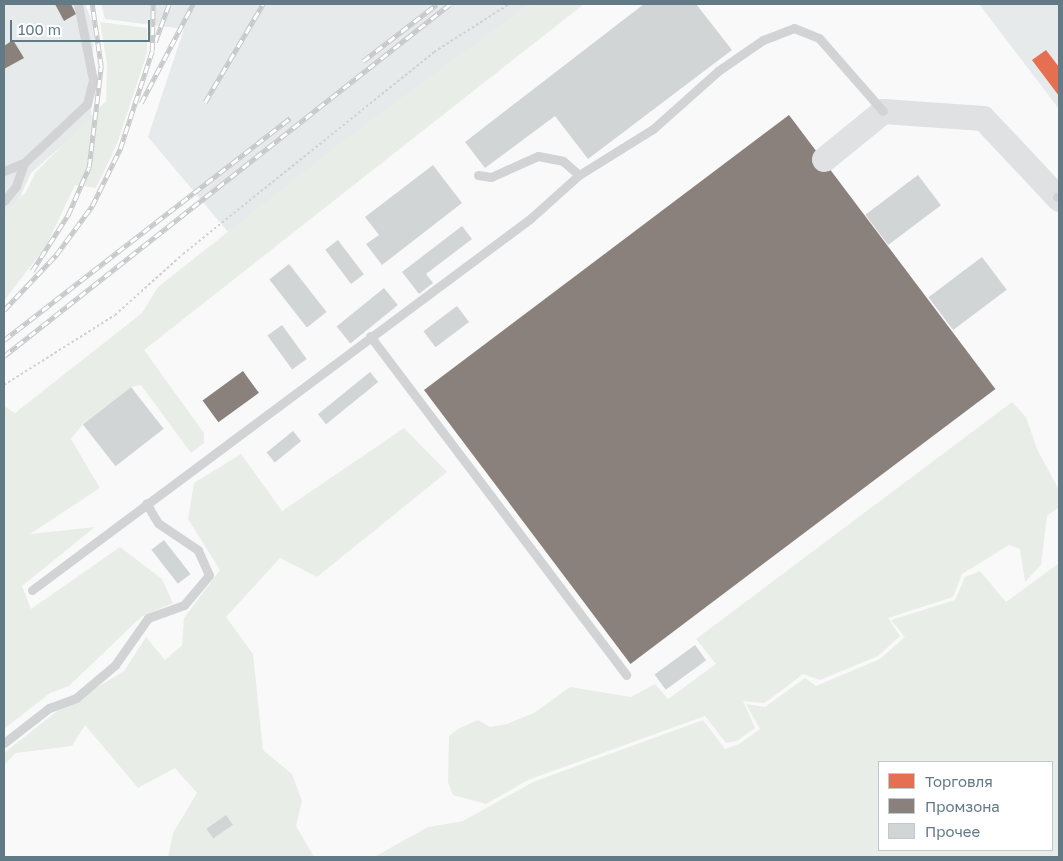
<!DOCTYPE html>
<meta charset="utf-8">
<style>
body{margin:0}
#map{position:relative;width:1063px;height:861px;overflow:hidden;background:#f9f9f9;font-family:"Golos Text",sans-serif}
div>[style]{position:absolute}
[style*='--x']{left:calc(var(--x)*1px);top:calc(var(--y)*1px);width:calc(var(--w)*1px);rotate:calc(var(--a)*1deg)}
.built>*{inset:0;background:#e7eaea}
.green>*{inset:0;background:#e9ede7}
.shops>*{inset:0;background:#e76f51}
.industry>*{inset:0;background:#8a817c;transform-origin:0 0}
.taxiway>*{height:25px;margin:-12.5px;padding:0 12.5px;transform-origin:12.5px;border-radius:12.5px;background:#e0e1e2}
.building>*{inset:0;background:#d2d5d5;transform-origin:0 0}
.path>*{height:2px;margin-top:-1px;transform-origin:0;background:repeating-linear-gradient(90deg,#ced0d1 0 2.5px,transparent 0 5px)}
.minor>*{height:9px;margin:-4.5px;padding:0 4.5px;transform-origin:4.5px;border-radius:4.5px;background:#d2d3d4}
.rail>*{height:4.5px;margin-top:-2.25px;transform-origin:0;background:repeating-linear-gradient(90deg,#fff 0 8px,#c7c9ca 0 16px);box-sizing:border-box;border-block:1px solid #c7c9ca}
span{translate:-50% -50%;white-space:nowrap;text-align:center;line-height:1.15;-webkit-text-stroke:5px #fff;paint-order:stroke}
.frame{position:absolute;inset:0;border:5px solid #627986;pointer-events:none}
.legend{position:absolute;left:878px;top:761px;width:175px;height:90px;box-sizing:border-box;background:#fff;border:1px solid #c0c9cf;margin:0;padding:6px 9px;list-style:none;font-size:15px;color:#627986}
.legend li{display:flex;align-items:center;gap:10px;height:25px}
.legend b{width:25px;border:1px solid #c0c9cf}
.scale{position:absolute;left:10px;top:20px;width:140px;height:22px;box-sizing:border-box;border:2px solid #627986;border-top:0;padding-left:6px;font-size:15px;line-height:18px;white-space:nowrap;color:#627986;-webkit-text-stroke:4px #fff;paint-order:stroke}
</style>
<div id="map">
<div class="built">
<div style="clip-path:polygon(4px 4px,85px 4px,94px 26px,91px 120px,31px 173px,20px 197px,4px 216px)"></div>
<div style="clip-path:polygon(101px 4px,530px 4px,228px 232px,148px 137px,184px 29px,105px 19px)"></div>
<div style="clip-path:polygon(979px 4px,1059px 4px,1059px 109px)"></div>
</div>
<div class="green">
<div style="clip-path:polygon(530px 4px,584px 4px,144px 350px,204px 433px,204px 443px,191px 453px,141px 385px,131px 387px,83px 424px,71px 439px,100px 488px,30px 534px,95px 527px,22px 586px,31px 609px,120px 547px,162px 579px,173px 603px,141px 617px,69px 686px,50px 693px,4px 729px,4px 406px,15px 413px,142px 313px,158px 287px,348px 137px)"></div>
<div style="clip-path:polygon(100px 22px,147px 28px,147px 53px,117px 144px,96px 188px,75px 185px,46px 246px,4px 301px,4px 212px,26px 192px,35px 173px,106px 101px,107px 64px)"></div>
<div style="clip-path:polygon(1012px 402px,1026px 417px,1037px 449px,1059px 490px,1059px 507px,1047px 516px,1041px 565px,1025px 582px,1020px 549px,1009px 545px,962px 574px,953px 597px,888px 618px,900px 636px,878px 656px,820px 680px,803px 674px,765px 703px,743px 701px,755px 728px,737px 741px,726px 743px,705px 716px,528px 780px,486px 804px,453px 795px,448px 782px,449px 736px,458px 729px,478px 720px,490px 727px,507px 724px,534px 713px,570px 687px,631px 697px,655px 684px,668px 699px,716px 664px,696px 639px)"></div>
<div style="clip-path:polygon(404px 428px,447px 472px,317px 577px,280px 558px,226px 617px,253px 654px,263px 750px,292px 774px,302px 801px,296px 826px,314px 857px,168px 857px,173px 833px,197px 793px,175px 768px,138px 788px,85px 725px,72px 746px,16px 753px,4px 765px,4px 753px,56px 712px,124px 671px,146px 637px,165px 660px,182px 645px,184px 618px,220px 570px,188px 519px,194px 483px,241px 454px,282px 511px)"></div>
<div style="clip-path:polygon(evenodd,1059px 563px,1059px 856px,374px 857px,428px 827px,463px 821px,533px 782px,703px 720px,725px 749px,739px 744px,760px 729px,746px 704px,765px 707px,805px 678px,816px 686px,880px 659px,905px 637px,891px 620px,955px 600px,965px 577px,980px 571px,1006px 602px,1059px 563px,1052px 762px,1052px 850px,879px 850px,879px 762px,1052px 762px)"></div>
</div>
<div class="shops">
<div style="clip-path:polygon(1046px 50px,1059px 67px,1059px 96px,1032px 60px)"></div>
</div>
<div class="industry">
<div style="clip-path:polygon(55px 4px,71px 4px,76px 14px,64px 21px)"></div>
<div style="clip-path:polygon(13px 40px,24px 58px,4px 69px,4px 46px)"></div>
<div style="left:789px;top:115px;width:343px;height:457px;rotate:53deg"></div>
<div style="left:243px;top:371px;width:27px;height:50px;rotate:54deg"></div>
</div>
<div class="taxiway">
<div style="--x:824;--y:159;--w:76;--a:-39.1"></div>
<div style="--x:883;--y:111;--w:100;--a:4"></div>
<div style="--x:983;--y:118;--w:111;--a:46.8"></div>
</div>
<div class="building">
<div style="clip-path:polygon(644px 4px,696px 4px,732px 50px,588px 159px,555px 116px,485px 168px,465px 142px)"></div>
<div style="clip-path:polygon(433px 165px,462px 203px,382px 265px,366px 244px,379px 235px,365px 217px)"></div>
<div style="left:918px;top:175px;width:38px;height:66px;rotate:53deg"></div>
<div style="clip-path:polygon(462px 226px,472px 239px,426px 274px,433px 283px,419px 294px,402px 272px)"></div>
<div style="left:338px;top:240px;width:43px;height:16px;rotate:53deg"></div>
<div style="left:982px;top:257px;width:41px;height:67px;rotate:53deg"></div>
<div style="left:289px;top:264px;width:61px;height:25px;rotate:52deg"></div>
<div style="left:384px;top:288px;width:22px;height:61px;rotate:51deg"></div>
<div style="left:457px;top:306px;width:20px;height:42px;rotate:53deg"></div>
<div style="left:282px;top:325px;width:42px;height:18px;rotate:54deg"></div>
<div style="left:370px;top:372px;width:13px;height:67px;rotate:51deg"></div>
<div style="left:131px;top:387px;width:53px;height:61px;rotate:52deg"></div>
<div style="left:293px;top:431px;width:13px;height:34px;rotate:51deg"></div>
<div style="left:164px;top:540px;width:43px;height:16px;rotate:52deg"></div>
<div style="left:695px;top:645px;width:19px;height:50px;rotate:54deg"></div>
<div style="left:226px;top:815px;width:12px;height:24px;rotate:55deg"></div>
</div>
<div class="path">
<div style="--x:4;--y:385;--w:131;--a:-32.2"></div>
<div style="--x:115;--y:315;--w:91;--a:-41.9"></div>
<div style="--x:183;--y:254;--w:322;--a:-38.8"></div>
<div style="--x:434;--y:52;--w:89;--a:-32.6"></div>
</div>
<div class="minor">
<div style="--x:4;--y:171;--w:22;--a:-22"></div>
<div style="--x:478;--y:175;--w:13;--a:9"></div>
<div style="--x:491;--y:177;--w:51;--a:-24.1"></div>
<div style="--x:538;--y:156;--w:25;--a:11"></div>
<div style="--x:563;--y:161;--w:21;--a:41"></div>
<div style="--x:1057;--y:197;--w:2;--a:-27"></div>
<div style="--x:4;--y:201;--w:19;--a:-51"></div>
<div style="--x:16;--y:186;--w:24;--a:-71"></div>
<div style="--x:24;--y:163;--w:86;--a:-43.1"></div>
<div style="--x:87;--y:104;--w:25;--a:-76"></div>
<div style="--x:93;--y:80;--w:77;--a:-101.2"></div>
<div style="--x:370;--y:336;--w:425;--a:52.9"></div>
<div style="--x:32;--y:590;--w:622;--a:-36.7"></div>
<div style="--x:531;--y:218;--w:64;--a:-41.9"></div>
<div style="--x:579;--y:175;--w:87;--a:-31.9"></div>
<div style="--x:653;--y:129;--w:87;--a:-41.7"></div>
<div style="--x:718;--y:71;--w:55;--a:-34.6"></div>
<div style="--x:763;--y:40;--w:33;--a:-21"></div>
<div style="--x:794;--y:28;--w:27;--a:22"></div>
<div style="--x:819;--y:38;--w:97;--a:48.8"></div>
<div style="--x:4;--y:743;--w:57;--a:-37.9"></div>
<div style="--x:49;--y:708;--w:29;--a:-20"></div>
<div style="--x:76;--y:698;--w:51;--a:-40.2"></div>
<div style="--x:115;--y:665;--w:57;--a:-54.9"></div>
<div style="--x:148;--y:618;--w:38;--a:-20"></div>
<div style="--x:184;--y:605;--w:39;--a:-50"></div>
<div style="--x:209;--y:575;--w:27;--a:-114"></div>
<div style="--x:198;--y:550;--w:48;--a:-146"></div>
<div style="--x:158;--y:523;--w:23;--a:-121"></div>
</div>
<div class="rail">
<div style="--x:155;--y:42;--w:40;--a:-69.8"></div>
<div style="--x:363;--y:61;--w:93;--a:-37.6"></div>
<div style="--x:205;--y:102;--w:114;--a:-59.4"></div>
<div style="--x:141;--y:103;--w:112;--a:-62.3"></div>
<div style="--x:32;--y:271;--w:67;--a:-57.3"></div>
<div style="--x:68;--y:215;--w:52;--a:-66.4"></div>
<div style="--x:89;--y:167;--w:101;--a:-83.2"></div>
<div style="--x:101;--y:67;--w:64;--a:-98.1"></div>
<div style="--x:4;--y:310;--w:76;--a:-46.6"></div>
<div style="--x:56;--y:255;--w:61;--a:-53.7"></div>
<div style="--x:92;--y:206;--w:64;--a:-63.8"></div>
<div style="--x:120;--y:149;--w:103;--a:-71.9"></div>
<div style="--x:152;--y:51;--w:47;--a:-88.8"></div>
<div style="--x:4;--y:340;--w:362;--a:-37.8"></div>
<div style="--x:4;--y:356;--w:568;--a:-38.28"></div>
</div>
<div class="frame"></div>
<ul class="legend">
<li><b style="height:14px;background:#e76f51"></b>Торговля</li>
<li><b style="height:14px;background:#8a817c"></b>Промзона</li>
<li><b style="height:14px;background:#d2d5d5"></b>Прочее</li>
</ul>
<div class="scale">100 m</div>
</div>
